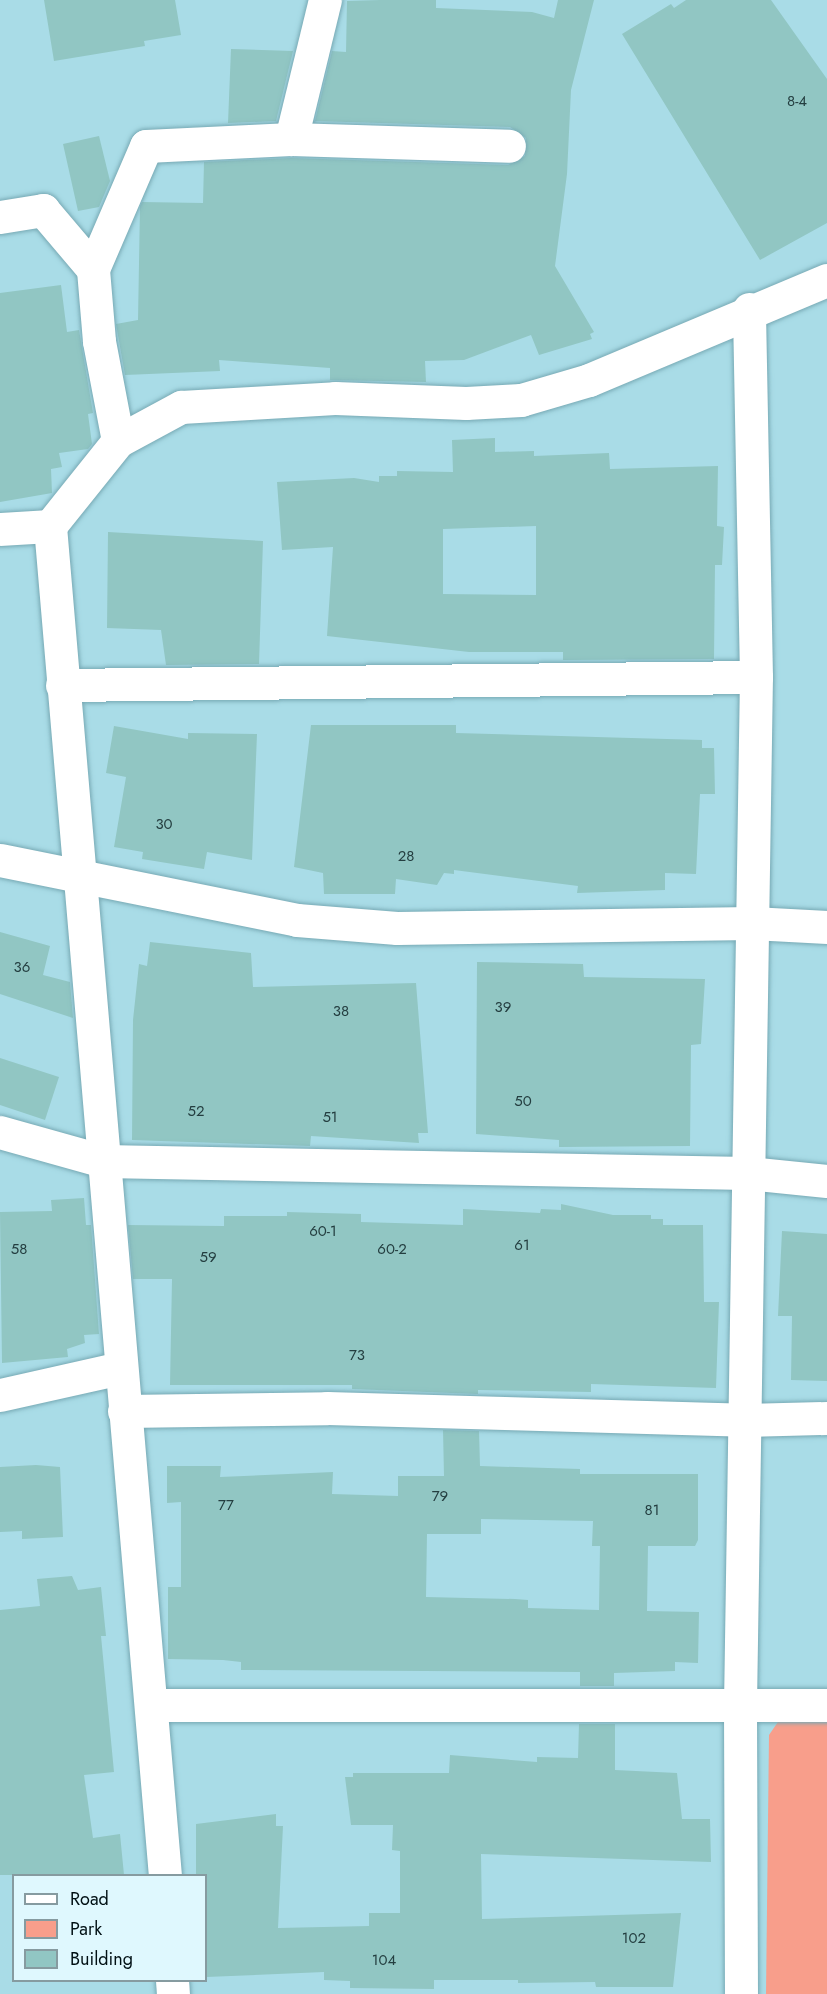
<!DOCTYPE html>
<style>
body{margin:0}
#map{position:relative;width:827px;height:1994px;overflow:hidden;background:#a9dce7;font-family:Jost,sans-serif}
div>[style]{position:absolute}
[style*='--x']{left:calc(var(--x)*1px);top:calc(var(--y)*1px);width:calc(var(--w)*1px);rotate:calc(var(--a)*1deg)}
.green>*{inset:0;background:#f89e8b}
.building>*{inset:0;background:#91c6c3}
.roads{filter:drop-shadow(0 0 2px #77a9b4) drop-shadow(0 0 2px #77a9b4)}
.minor>*{height:33px;margin:-16.5px;padding:0 16.5px;transform-origin:16.5px;border-radius:16.5px;background:#fff}
span{translate:-50% -50%;white-space:nowrap;text-align:center;line-height:1.15;-webkit-text-stroke:5px #dff8fe;paint-order:stroke}
.number-label{font-size:15px;color:#243e40}
.number-label span{-webkit-text-stroke-width:0}
.legend{position:absolute;left:12px;top:1874px;width:195px;height:108px;box-sizing:border-box;background:#dff8fe;border:2px solid #869ba0;margin:0;padding:8px 10px;list-style:none;font-size:18px;color:#001014}
.legend li{display:flex;align-items:center;gap:12px;height:30px}
.legend b{width:30px;border:2px solid #869ba0}
</style>
<div id="map">
<div class="green">
<div style="clip-path:polygon(780px 1719px,827px 1719px,827px 1994px,766px 1994px,769px 1735px)"></div>
</div>
<div class="building">
<div style="clip-path:polygon(44px 0,175px 0,181px 35px,144px 41px,145px 46px,54px 61px)"></div>
<div style="clip-path:polygon(380px 0,436px 0,436px 8px,532px 12px,554px 18px,558px 0,594px 0,571px 90px,567px 174px,555px 266px,594px 332px,590px 334px,592px 339px,539px 355px,531px 335px,464px 360px,425px 361px,426px 382px,330px 380px,330px 368px,219px 360px,220px 371px,125px 375px,116px 324px,138px 320px,140px 206px,142px 202px,203px 203px,204px 162px,291px 158px,508px 165px,525px 156px,526px 138px,510px 127px,315px 121px,332px 51px,346px 52px,347px 1px)"></div>
<div style="clip-path:polygon(686px 0,771px 0,827px 79px,827px 223px,760px 260px,622px 34px,671px 4px,674px 8px)"></div>
<div style="clip-path:polygon(231px 49px,293px 51px,276px 121px,228px 123px)"></div>
<div style="clip-path:polygon(99px 136px,110px 181px,99px 207px,78px 211px,63px 144px)"></div>
<div style="clip-path:polygon(61px 285px,67px 332px,79px 330px,93px 413px,88px 414px,92px 444px,88px 449px,59px 453px,62px 467px,51px 469px,52px 493px,0 502px,0 293px)"></div>
<div style="clip-path:polygon(evenodd,495px 438px,495px 452px,534px 451px,534px 456px,609px 453px,610px 469px,718px 466px,717px 526px,724px 527px,722px 565px,715px 565px,714px 659px,563px 660px,563px 652px,469px 652px,327px 636px,333px 547px,282px 550px,277px 482px,354px 478px,379px 482px,379px 476px,397px 476px,397px 471px,453px 472px,452px 440px,495px 438px,536px 526px,536px 595px,443px 594px,443px 529px,536px 526px)"></div>
<div style="clip-path:polygon(108px 532px,263px 541px,259px 664px,166px 665px,161px 630px,107px 628px)"></div>
<div style="clip-path:polygon(311px 725px,456px 725px,456px 733px,702px 740px,702px 748px,714px 748px,715px 794px,700px 794px,696px 874px,665px 873px,665px 890px,577px 893px,578px 886px,454px 870px,454px 874px,444px 873px,437px 885px,396px 879px,395px 894px,324px 894px,323px 873px,294px 867px)"></div>
<div style="clip-path:polygon(114px 726px,188px 739px,188px 733px,257px 734px,252px 860px,207px 852px,204px 869px,142px 859px,143px 852px,114px 847px,126px 777px,106px 773px)"></div>
<div style="clip-path:polygon(0 932px,50px 946px,43px 975px,70px 982px,73px 1018px,0 994px)"></div>
<div style="clip-path:polygon(150px 942px,251px 953px,253px 987px,416px 983px,428px 1133px,418px 1133px,419px 1143px,311px 1136px,310px 1146px,132px 1140px,133px 1020px,139px 964px,147px 966px)"></div>
<div style="clip-path:polygon(477px 962px,583px 964px,584px 977px,705px 979px,701px 1044px,691px 1045px,690px 1146px,559px 1147px,559px 1140px,476px 1134px)"></div>
<div style="clip-path:polygon(0 1058px,59px 1077px,45px 1120px,0 1105px)"></div>
<div style="clip-path:polygon(84px 1198px,86px 1225px,91px 1225px,99px 1334px,84px 1335px,85px 1343px,67px 1349px,68px 1357px,2px 1363px,0 1212px,52px 1211px,51px 1200px)"></div>
<div style="clip-path:polygon(561px 1204px,613px 1215px,651px 1215px,651px 1219px,663px 1219px,663px 1225px,703px 1225px,704px 1302px,719px 1302px,716px 1388px,591px 1384px,591px 1392px,478px 1390px,478px 1394px,352px 1389px,352px 1385px,170px 1385px,172px 1279px,133px 1279px,128px 1225px,224px 1226px,224px 1216px,287px 1216px,287px 1212px,361px 1214px,361px 1222px,463px 1225px,463px 1209px,540px 1213px,541px 1209px,561px 1210px)"></div>
<div style="clip-path:polygon(782px 1231px,827px 1234px,827px 1381px,791px 1380px,792px 1316px,778px 1316px)"></div>
<div style="clip-path:polygon(evenodd,443px 1430px,479px 1431px,480px 1466px,580px 1469px,580px 1474px,698px 1474px,698px 1540px,695px 1546px,648px 1546px,647px 1611px,699px 1612px,698px 1663px,675px 1662px,675px 1671px,614px 1673px,614px 1686px,580px 1686px,580px 1672px,241px 1670px,241px 1662px,223px 1660px,168px 1659px,168px 1587px,181px 1587px,181px 1502px,167px 1503px,167px 1466px,221px 1466px,220px 1477px,333px 1472px,332px 1494px,398px 1496px,398px 1476px,444px 1476px,443px 1430px,481px 1519px,593px 1521px,592px 1546px,600px 1546px,599px 1610px,528px 1608px,528px 1600px,515px 1599px,426px 1597px,427px 1534px,481px 1534px,481px 1519px)"></div>
<div style="clip-path:polygon(36px 1465px,60px 1467px,63px 1537px,22px 1539px,22px 1531px,0 1532px,0 1467px)"></div>
<div style="clip-path:polygon(72px 1576px,78px 1590px,101px 1587px,106px 1636px,101px 1636px,114px 1772px,84px 1775px,93px 1838px,120px 1834px,124px 1875px,0 1875px,0 1610px,40px 1606px,37px 1579px)"></div>
<div style="clip-path:polygon(579px 1724px,615px 1724px,615px 1770px,677px 1773px,682px 1819px,710px 1819px,711px 1862px,481px 1854px,482px 1919px,681px 1913px,673px 1987px,596px 1987px,595px 1982px,518px 1983px,518px 1980px,434px 1980px,434px 1989px,350px 1988px,350px 1981px,324px 1980px,324px 1972px,206px 1977px,206px 1875px,196px 1875px,196px 1824px,276px 1814px,276px 1826px,283px 1826px,278px 1928px,369px 1926px,369px 1913px,400px 1913px,400px 1851px,392px 1850px,393px 1825px,351px 1825px,345px 1777px,353px 1777px,353px 1773px,449px 1773px,450px 1755px,537px 1762px,537px 1757px,578px 1758px)"></div>
</div>
<div class="roads">
<div class="minor">
<div style="--x:291;--y:139;--w:143;--a:-76.3"></div>
<div style="--x:0;--y:217;--w:44;--a:-9.2"></div>
<div style="--x:43;--y:210;--w:77;--a:49.7"></div>
<div style="--x:118;--y:441;--w:102;--a:-100.8"></div>
<div style="--x:99;--y:341;--w:72;--a:-94.8"></div>
<div style="--x:93;--y:269;--w:134;--a:-66.7"></div>
<div style="--x:146;--y:146;--w:145;--a:-2.8"></div>
<div style="--x:291;--y:139;--w:218;--a:1.8"></div>
<div style="--x:0;--y:529;--w:50;--a:-3.4"></div>
<div style="--x:62;--y:685;--w:694;--a:-0.66"></div>
<div style="--x:0;--y:860;--w:303;--a:11.4"></div>
<div style="--x:297;--y:920;--w:100;--a:4.6"></div>
<div style="--x:397;--y:928;--w:355;--a:-0.8"></div>
<div style="--x:752;--y:923;--w:75;--a:3.1"></div>
<div style="--x:0;--y:1132;--w:107;--a:15.7"></div>
<div style="--x:103;--y:1161;--w:645;--a:1.07"></div>
<div style="--x:748;--y:1173;--w:79;--a:5.8"></div>
<div style="--x:0;--y:1395;--w:124;--a:-12.6"></div>
<div style="--x:124;--y:1411;--w:203;--a:-0.8"></div>
<div style="--x:327;--y:1408;--w:417;--a:1.6"></div>
<div style="--x:744;--y:1420;--w:83;--a:-1.4"></div>
<div style="--x:153;--y:1705;--w:674;--a:0"></div>
<div style="--x:165;--y:1876;--w:1355;--a:-94.87"></div>
<div style="--x:50;--y:526;--w:109;--a:-51.3"></div>
<div style="--x:118;--y:441;--w:72;--a:-28.4"></div>
<div style="--x:181;--y:407;--w:154;--a:-3.3"></div>
<div style="--x:335;--y:398;--w:131;--a:2.2"></div>
<div style="--x:466;--y:403;--w:55;--a:-3.1"></div>
<div style="--x:521;--y:400;--w:71;--a:-16.4"></div>
<div style="--x:589;--y:380;--w:258;--a:-22.8"></div>
<div style="--x:172;--y:1980;--w:14;--a:86"></div>
<div style="--x:741;--y:1994;--w:289;--a:-90.2"></div>
<div style="--x:740;--y:1705;--w:1028;--a:-89.11"></div>
<div style="--x:756;--y:677;--w:368;--a:-91.1"></div>
</div>
</div>
<div class="number-label">
<span style="left:797px;top:102px">8-4</span>
<span style="left:164px;top:825px">30</span>
<span style="left:406px;top:857px">28</span>
<span style="left:22px;top:968px">36</span>
<span style="left:503px;top:1008px">39</span>
<span style="left:341px;top:1012px">38</span>
<span style="left:523px;top:1102px">50</span>
<span style="left:196px;top:1112px">52</span>
<span style="left:330px;top:1118px">51</span>
<span style="left:323px;top:1232px">60-1</span>
<span style="left:522px;top:1246px">61</span>
<span style="left:19px;top:1250px">58</span>
<span style="left:392px;top:1250px">60-2</span>
<span style="left:208px;top:1258px">59</span>
<span style="left:357px;top:1356px">73</span>
<span style="left:440px;top:1497px">79</span>
<span style="left:226px;top:1506px">77</span>
<span style="left:652px;top:1511px">81</span>
<span style="left:634px;top:1939px">102</span>
<span style="left:384px;top:1961px">104</span>
</div>
<ul class="legend">
<li><b style="height:8px;background:#fff"></b>Road</li>
<li><b style="height:16px;background:#f89e8b"></b>Park</li>
<li><b style="height:16px;background:#91c6c3"></b>Building</li>
</ul>
</div>
